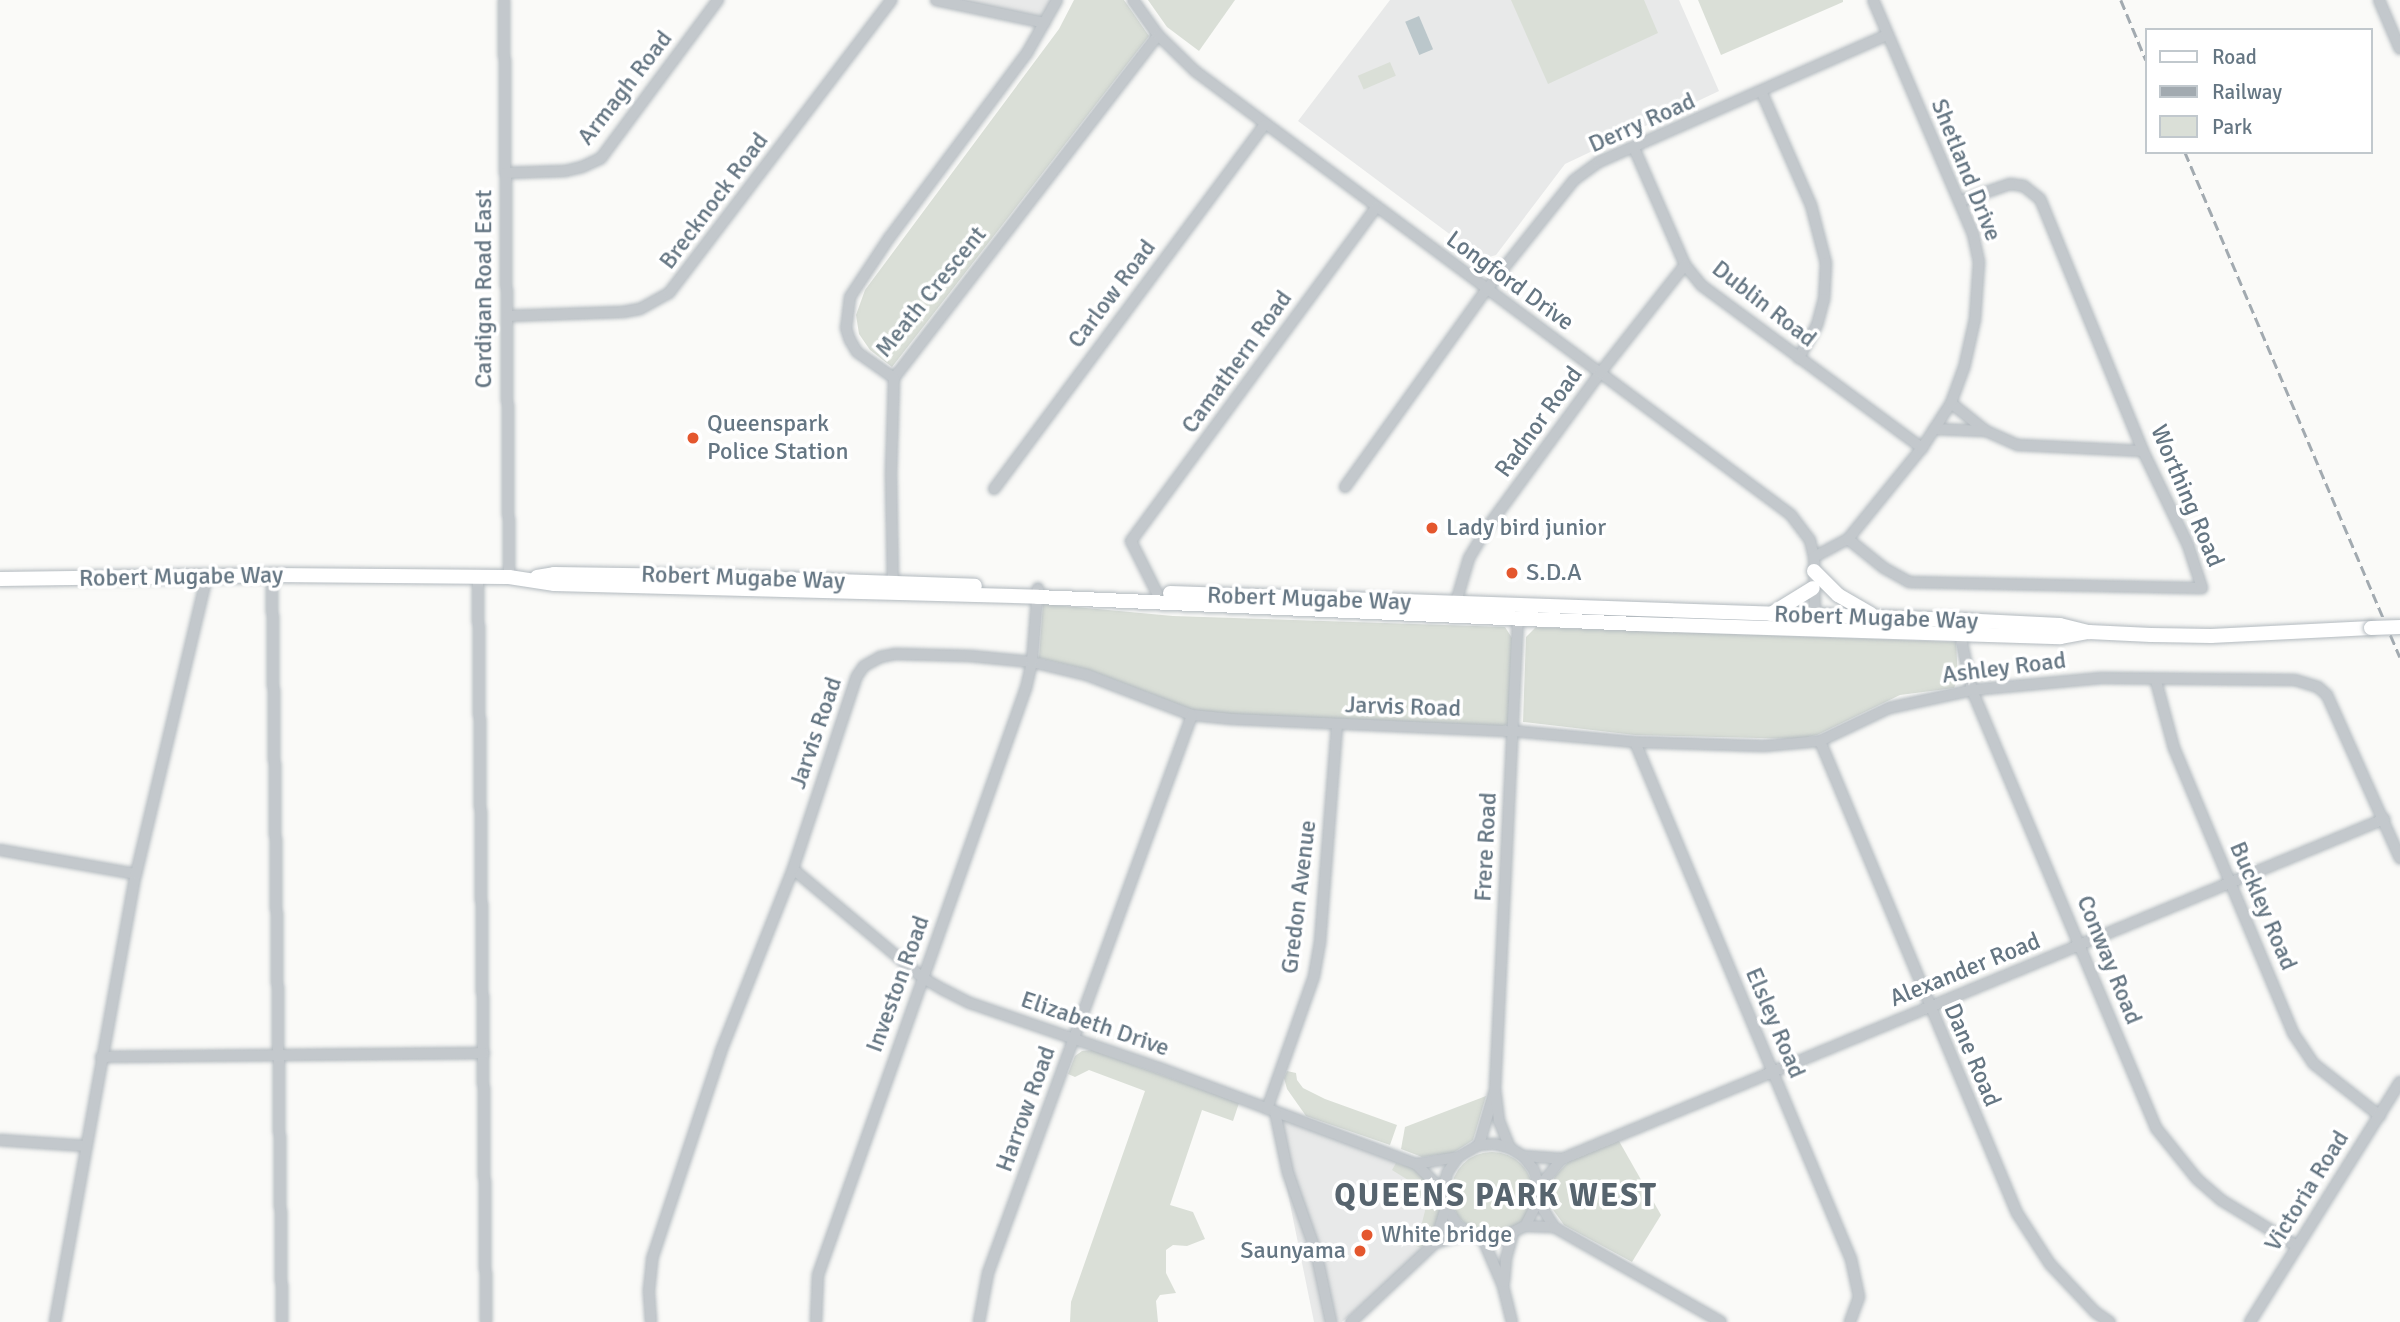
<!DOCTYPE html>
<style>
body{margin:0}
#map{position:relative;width:2400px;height:1322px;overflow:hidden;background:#fafaf8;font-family:Signika,sans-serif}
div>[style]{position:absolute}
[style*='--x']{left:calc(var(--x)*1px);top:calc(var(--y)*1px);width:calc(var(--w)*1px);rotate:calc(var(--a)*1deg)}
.built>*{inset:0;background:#e8e9e9}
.green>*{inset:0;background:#dadfd7;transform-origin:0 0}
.round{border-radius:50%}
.water>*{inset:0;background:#bbc7cb;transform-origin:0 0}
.roads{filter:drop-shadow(0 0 2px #b3babf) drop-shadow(0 0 2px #b3babf)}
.minor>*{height:10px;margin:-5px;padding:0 5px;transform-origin:5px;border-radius:5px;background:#c3c8cc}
.secondary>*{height:14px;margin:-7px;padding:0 7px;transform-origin:7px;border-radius:7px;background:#fff}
.rail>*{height:2.5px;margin-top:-1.25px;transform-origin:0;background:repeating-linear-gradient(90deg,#a2aab0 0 10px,transparent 0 15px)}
.bridges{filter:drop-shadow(0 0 2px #b3babf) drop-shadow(0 0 2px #b3babf)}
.secondary-bridge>*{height:14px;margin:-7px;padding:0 7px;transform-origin:7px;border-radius:7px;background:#fff}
.dots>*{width:19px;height:19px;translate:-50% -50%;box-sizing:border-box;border:4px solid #fff;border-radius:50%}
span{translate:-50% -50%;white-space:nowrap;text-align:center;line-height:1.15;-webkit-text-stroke:7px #fff;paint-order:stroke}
.street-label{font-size:24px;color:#657683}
.poi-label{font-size:24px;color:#657683}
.left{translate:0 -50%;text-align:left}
.right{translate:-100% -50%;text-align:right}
.district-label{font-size:32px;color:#57646e;font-weight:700;letter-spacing:2px}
.legend{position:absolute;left:2145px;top:28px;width:228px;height:126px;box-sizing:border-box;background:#fff;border:2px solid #c1c8cd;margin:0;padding:9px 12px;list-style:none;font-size:21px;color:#657683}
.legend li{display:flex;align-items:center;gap:14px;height:35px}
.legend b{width:35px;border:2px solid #c1c8cd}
</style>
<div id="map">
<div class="built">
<div style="clip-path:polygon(957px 0,1055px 0,1044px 20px)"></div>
<div style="clip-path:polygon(1390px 0,1679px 0,1719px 91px,1565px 164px,1496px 255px,1483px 259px,1298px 121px)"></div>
<div style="clip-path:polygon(1272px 1115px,1414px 1166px,1442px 1192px,1443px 1206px,1433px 1242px,1342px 1322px,1314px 1322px)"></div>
</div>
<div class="green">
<div style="clip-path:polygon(1074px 0,1124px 0,1149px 36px,892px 367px,870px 350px,859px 334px,856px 315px,865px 290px,1059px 29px)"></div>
<div style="clip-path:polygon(1148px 0,1235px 0,1199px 51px,1167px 27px)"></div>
<div style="clip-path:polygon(1511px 0,1644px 0,1658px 33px,1548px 84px)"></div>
<div style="clip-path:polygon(1698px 0,1843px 0,1843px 2px,1721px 55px)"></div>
<div style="left:1390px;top:62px;width:15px;height:35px;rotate:67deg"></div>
<div style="clip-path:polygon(1043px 604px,1173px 616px,1505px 627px,1512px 638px,1508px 724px,1500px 727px,1234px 716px,1193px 710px,1089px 670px,1039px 658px)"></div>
<div style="clip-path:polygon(1536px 627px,1956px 642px,1958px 679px,1954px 688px,1900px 695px,1817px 735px,1798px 739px,1635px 735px,1523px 722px,1526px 637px)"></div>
<div style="clip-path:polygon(1092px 1050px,1239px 1103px,1233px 1121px,1202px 1110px,1170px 1205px,1193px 1212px,1205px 1239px,1187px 1246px,1173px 1245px,1166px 1250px,1166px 1273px,1176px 1293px,1160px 1295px,1156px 1301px,1158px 1322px,1070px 1322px,1071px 1302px,1145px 1091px,1089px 1070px,1075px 1077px,1068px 1074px,1075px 1056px,1082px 1051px)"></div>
<div style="clip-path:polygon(1287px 1071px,1296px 1073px,1297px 1080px,1303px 1088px,1325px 1099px,1397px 1125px,1390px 1145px,1306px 1116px,1287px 1089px,1284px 1078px)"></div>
<div style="clip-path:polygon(1486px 1096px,1473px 1140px,1453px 1153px,1422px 1157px,1401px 1149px,1405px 1127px)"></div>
<div style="clip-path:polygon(1619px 1141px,1661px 1215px,1632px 1262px,1564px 1225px,1551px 1207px,1549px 1189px,1555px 1176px,1568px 1162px)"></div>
<div class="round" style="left:1451px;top:1152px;width:82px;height:82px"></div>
<div style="clip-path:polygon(1396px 1163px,1413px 1168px,1439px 1193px,1441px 1209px,1430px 1239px,1421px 1248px,1416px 1246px,1425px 1211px,1422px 1198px,1408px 1180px,1392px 1170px)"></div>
</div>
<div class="water">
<div style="left:1419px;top:16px;width:36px;height:15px;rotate:67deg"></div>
</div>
<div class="roads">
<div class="minor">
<div style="--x:504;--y:0;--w:577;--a:89.5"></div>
<div style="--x:936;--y:0;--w:111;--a:11.9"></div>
<div style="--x:1057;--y:0;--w:61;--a:119.5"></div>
<div style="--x:1027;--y:53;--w:231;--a:126.7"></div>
<div style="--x:889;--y:238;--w:71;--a:123.5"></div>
<div style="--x:850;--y:297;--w:31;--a:97"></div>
<div style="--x:846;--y:328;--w:13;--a:72"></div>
<div style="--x:850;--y:340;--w:14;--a:60"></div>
<div style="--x:857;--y:352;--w:45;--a:35.1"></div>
<div style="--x:894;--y:378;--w:433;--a:-52.4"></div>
<div style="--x:1133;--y:0;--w:43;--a:54.5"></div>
<div style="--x:1158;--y:35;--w:52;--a:44.2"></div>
<div style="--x:1195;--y:71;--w:743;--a:36.68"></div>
<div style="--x:1791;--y:515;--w:31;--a:53"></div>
<div style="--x:1810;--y:540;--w:17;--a:77"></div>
<div style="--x:1814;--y:557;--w:59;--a:89"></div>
<div style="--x:2379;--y:0;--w:53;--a:66.8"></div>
<div style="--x:1762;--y:93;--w:122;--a:66.4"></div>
<div style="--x:1811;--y:205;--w:60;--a:75.5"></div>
<div style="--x:1826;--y:263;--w:36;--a:93"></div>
<div style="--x:1824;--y:299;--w:27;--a:105"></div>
<div style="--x:1817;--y:325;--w:38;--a:119"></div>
<div style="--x:1634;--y:148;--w:128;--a:66.4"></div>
<div style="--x:1685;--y:265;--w:26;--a:51"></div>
<div style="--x:1701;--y:285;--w:275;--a:36.4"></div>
<div style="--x:505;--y:173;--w:60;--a:-1.9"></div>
<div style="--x:565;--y:171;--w:17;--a:-13"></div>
<div style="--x:582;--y:167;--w:21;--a:-25"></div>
<div style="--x:601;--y:158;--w:197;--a:-53.5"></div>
<div style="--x:508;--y:316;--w:115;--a:-2"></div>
<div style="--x:623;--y:312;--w:17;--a:-10"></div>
<div style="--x:640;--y:309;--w:33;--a:-29"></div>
<div style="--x:669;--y:293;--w:368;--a:-52.8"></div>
<div style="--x:1951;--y:403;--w:45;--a:38.7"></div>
<div style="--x:1986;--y:431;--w:35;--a:24"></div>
<div style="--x:2018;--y:445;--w:125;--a:2.7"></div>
<div style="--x:1934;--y:429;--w:52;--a:2.2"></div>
<div style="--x:1345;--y:487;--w:244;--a:-54.4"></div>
<div style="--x:1487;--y:289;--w:139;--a:-51.4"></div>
<div style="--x:1574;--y:180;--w:31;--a:-36"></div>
<div style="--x:1599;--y:162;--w:315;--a:-23.8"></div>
<div style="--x:994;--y:489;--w:453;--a:-53.4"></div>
<div style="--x:1848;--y:539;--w:46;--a:38.9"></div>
<div style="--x:1884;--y:568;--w:29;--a:29"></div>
<div style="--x:1909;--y:582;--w:293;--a:1.2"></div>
<div style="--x:2202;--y:588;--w:45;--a:-108"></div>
<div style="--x:2188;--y:545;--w:104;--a:-115.6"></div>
<div style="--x:2143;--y:451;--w:272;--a:-112.2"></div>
<div style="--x:2040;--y:199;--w:21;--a:-141"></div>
<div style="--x:2024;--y:186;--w:14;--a:-172"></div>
<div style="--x:2010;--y:184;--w:52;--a:160.9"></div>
<div style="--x:1814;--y:557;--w:38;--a:-28"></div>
<div style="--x:1848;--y:539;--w:117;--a:-50.9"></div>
<div style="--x:1922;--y:448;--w:54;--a:-57.2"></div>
<div style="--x:1951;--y:403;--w:37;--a:-70"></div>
<div style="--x:1964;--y:368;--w:50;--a:-77.3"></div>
<div style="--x:1975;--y:319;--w:57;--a:-86"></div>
<div style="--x:1979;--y:262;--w:29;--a:-102"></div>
<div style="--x:1973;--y:234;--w:254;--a:-113.1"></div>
<div style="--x:272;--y:575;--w:747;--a:89.23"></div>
<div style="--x:478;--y:577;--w:745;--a:89.38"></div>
<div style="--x:893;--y:587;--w:113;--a:-91"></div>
<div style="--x:891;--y:474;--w:96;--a:-88.2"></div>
<div style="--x:1157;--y:593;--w:58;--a:-116.6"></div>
<div style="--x:1131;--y:541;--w:413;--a:-53.7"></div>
<div style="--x:1454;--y:609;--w:53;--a:-73.6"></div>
<div style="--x:1469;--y:558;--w:35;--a:-59"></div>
<div style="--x:1487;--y:528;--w:192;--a:-53.9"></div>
<div style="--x:1600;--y:373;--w:137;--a:-51.8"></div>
<div style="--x:1960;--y:634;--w:57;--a:77.9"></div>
<div style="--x:1972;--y:690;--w:475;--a:67.2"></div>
<div style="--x:2156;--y:1128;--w:65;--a:51.2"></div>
<div style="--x:2197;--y:1179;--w:32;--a:41"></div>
<div style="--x:2221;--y:1200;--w:89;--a:31.2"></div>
<div style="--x:2156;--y:681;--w:69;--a:75"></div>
<div style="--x:2174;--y:748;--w:309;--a:67.3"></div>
<div style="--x:2293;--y:1033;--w:37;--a:56"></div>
<div style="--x:2314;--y:1064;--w:84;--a:38.2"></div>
<div style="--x:1820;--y:741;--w:511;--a:67.35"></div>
<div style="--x:2017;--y:1213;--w:61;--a:57.1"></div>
<div style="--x:2050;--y:1264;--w:66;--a:46.8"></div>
<div style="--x:2095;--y:1312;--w:18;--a:34"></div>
<div style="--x:1635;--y:742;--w:560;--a:67.33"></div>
<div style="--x:1851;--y:1259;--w:39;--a:78"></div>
<div style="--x:1859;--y:1297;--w:27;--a:110"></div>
<div style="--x:0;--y:850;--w:138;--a:10"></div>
<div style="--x:793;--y:869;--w:170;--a:40"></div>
<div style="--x:923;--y:978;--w:24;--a:30"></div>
<div style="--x:944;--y:990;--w:29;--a:27"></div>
<div style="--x:970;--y:1003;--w:200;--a:19"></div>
<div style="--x:1159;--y:1068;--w:274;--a:20.5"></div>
<div style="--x:1416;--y:1164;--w:38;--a:45"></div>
<div style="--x:101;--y:1057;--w:383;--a:-0.6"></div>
<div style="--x:1267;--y:1109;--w:141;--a:-70.5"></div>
<div style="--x:1314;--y:976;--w:35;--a:-80"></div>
<div style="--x:1320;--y:942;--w:217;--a:-85.5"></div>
<div style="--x:1275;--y:1112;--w:62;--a:78"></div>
<div style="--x:1288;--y:1173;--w:84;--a:70.5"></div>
<div style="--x:1316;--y:1252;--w:72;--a:77.9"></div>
<div style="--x:0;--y:1140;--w:85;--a:4"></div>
<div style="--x:1479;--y:1145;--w:54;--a:-73.9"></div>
<div style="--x:1510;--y:1148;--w:29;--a:-112"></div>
<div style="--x:1499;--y:1121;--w:32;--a:-97"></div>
<div style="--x:1495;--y:1089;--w:475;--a:-87.2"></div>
<div style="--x:1523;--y:1156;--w:39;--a:4"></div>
<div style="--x:1562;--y:1159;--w:890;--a:-22.47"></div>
<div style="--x:1416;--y:1164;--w:43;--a:-9.5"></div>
<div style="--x:1458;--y:1157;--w:24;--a:-30"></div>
<div style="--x:1479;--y:1145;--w:16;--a:-4"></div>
<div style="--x:1495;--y:1144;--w:16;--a:15"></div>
<div style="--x:1510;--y:1148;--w:15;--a:32"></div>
<div style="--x:1523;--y:1156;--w:18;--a:52"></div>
<div style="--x:1534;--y:1170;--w:18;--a:74"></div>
<div style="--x:1539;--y:1187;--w:14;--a:94"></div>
<div style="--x:1538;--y:1201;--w:28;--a:117"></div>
<div style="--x:1525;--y:1226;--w:30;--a:154"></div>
<div style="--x:1498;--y:1239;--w:15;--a:180"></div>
<div style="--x:1483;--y:1239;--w:28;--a:-153"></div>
<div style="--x:1458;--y:1226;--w:22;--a:-122"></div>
<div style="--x:1446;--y:1207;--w:16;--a:-101"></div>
<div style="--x:1443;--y:1191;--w:18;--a:-77"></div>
<div style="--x:1447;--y:1173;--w:19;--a:-55"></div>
<div style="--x:1539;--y:1187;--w:36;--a:-51"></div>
<div style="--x:1538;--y:1201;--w:31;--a:58"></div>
<div style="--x:1525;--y:1226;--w:29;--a:2"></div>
<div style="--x:1554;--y:1227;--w:192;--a:29.6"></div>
<div style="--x:1483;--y:1239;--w:51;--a:66.9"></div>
<div style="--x:1503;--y:1286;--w:37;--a:76"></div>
<div style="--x:1435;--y:1243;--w:38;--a:-73"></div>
<div style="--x:1504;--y:1282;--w:24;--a:-85"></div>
<div style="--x:1506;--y:1258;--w:25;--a:-74"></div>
<div style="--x:55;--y:1322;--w:455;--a:-79.8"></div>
<div style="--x:136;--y:874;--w:305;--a:-76.6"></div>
<div style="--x:651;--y:1322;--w:32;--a:-94"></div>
<div style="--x:649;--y:1290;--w:31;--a:-84"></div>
<div style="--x:652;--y:1259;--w:219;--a:-71.6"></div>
<div style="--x:721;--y:1051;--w:196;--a:-68.4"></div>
<div style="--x:793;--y:869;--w:203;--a:-71.7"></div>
<div style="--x:857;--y:676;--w:12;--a:-55"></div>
<div style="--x:864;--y:666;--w:18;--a:-29"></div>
<div style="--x:880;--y:657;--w:15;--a:-11"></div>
<div style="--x:895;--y:654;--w:75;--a:1.5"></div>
<div style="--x:970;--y:656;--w:62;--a:5.5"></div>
<div style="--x:1032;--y:662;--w:57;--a:13.3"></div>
<div style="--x:1087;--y:675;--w:112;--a:20.9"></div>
<div style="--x:1192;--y:715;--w:41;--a:5.6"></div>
<div style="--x:1233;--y:719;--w:279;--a:2.5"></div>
<div style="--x:1512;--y:731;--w:123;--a:5.1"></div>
<div style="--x:1635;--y:742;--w:129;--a:1.8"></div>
<div style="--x:1764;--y:746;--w:56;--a:-5.1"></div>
<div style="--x:1820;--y:741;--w:76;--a:-25.6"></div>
<div style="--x:1889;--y:708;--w:85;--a:-12.2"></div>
<div style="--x:1972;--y:690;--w:130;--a:-5.3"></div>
<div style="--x:2101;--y:678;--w:194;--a:0.6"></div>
<div style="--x:2295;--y:680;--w:24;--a:17"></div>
<div style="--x:2318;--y:687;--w:12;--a:42"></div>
<div style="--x:2327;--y:695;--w:179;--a:65.9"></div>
<div style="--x:816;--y:1322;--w:47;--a:-87.6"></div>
<div style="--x:818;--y:1275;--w:623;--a:-70.49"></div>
<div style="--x:1026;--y:688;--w:27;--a:-77"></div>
<div style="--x:1032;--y:662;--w:74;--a:-85.4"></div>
<div style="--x:979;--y:1322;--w:50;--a:-79.6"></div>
<div style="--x:988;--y:1273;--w:594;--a:-69.92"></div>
<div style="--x:1351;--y:1322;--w:115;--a:-43.2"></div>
<div style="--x:1435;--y:1243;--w:34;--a:-17"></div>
<div style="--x:2250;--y:1322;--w:283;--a:-58"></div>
</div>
<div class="secondary">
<div style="--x:1814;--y:571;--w:34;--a:45"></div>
<div style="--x:1838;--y:595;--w:38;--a:30"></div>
<div style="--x:537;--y:577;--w:17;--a:-10"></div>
<div style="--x:554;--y:574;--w:139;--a:0.8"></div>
<div style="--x:693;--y:576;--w:282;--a:2"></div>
<div style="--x:0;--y:579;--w:272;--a:-0.8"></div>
<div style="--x:272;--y:575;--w:237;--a:0.5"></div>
<div style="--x:509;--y:577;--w:46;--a:8.8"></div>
<div style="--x:554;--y:584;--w:484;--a:1.5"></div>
<div style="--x:1038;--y:597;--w:600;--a:2.58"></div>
<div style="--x:1637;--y:624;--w:423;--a:1.8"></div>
<div style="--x:2060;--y:637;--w:29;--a:-10"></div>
<div style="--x:1170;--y:593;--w:790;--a:1.96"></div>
<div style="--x:1960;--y:620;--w:100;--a:2.9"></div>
<div style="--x:2060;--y:625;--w:30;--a:14"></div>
<div style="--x:2089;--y:632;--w:62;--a:2.8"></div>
<div style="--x:2151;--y:635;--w:60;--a:1"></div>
<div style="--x:2211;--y:636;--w:160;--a:-2.9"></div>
<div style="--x:1771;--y:614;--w:49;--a:-31.8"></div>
</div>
</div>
<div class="rail">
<div style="--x:2121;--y:0;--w:65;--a:67.4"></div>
<div style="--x:2185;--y:152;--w:549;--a:66.94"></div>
</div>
<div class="bridges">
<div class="secondary-bridge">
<div style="--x:2371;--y:628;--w:29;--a:-2"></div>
</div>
</div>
<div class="dots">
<div style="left:693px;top:438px;background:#e4572e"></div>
<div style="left:1432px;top:528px;background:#e4572e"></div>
<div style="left:1512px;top:573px;background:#e4572e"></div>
<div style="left:1367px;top:1235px;background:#e4572e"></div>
<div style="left:1360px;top:1251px;background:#e4572e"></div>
</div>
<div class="street-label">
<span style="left:625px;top:88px;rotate:-52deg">Armagh Road</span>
<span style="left:1642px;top:123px;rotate:-24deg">Derry Road</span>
<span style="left:1966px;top:170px;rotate:68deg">Shetland Drive</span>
<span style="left:714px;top:201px;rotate:-53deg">Brecknock Road</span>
<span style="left:1510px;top:281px;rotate:36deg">Longford Drive</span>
<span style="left:484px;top:289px;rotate:-90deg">Cardigan Road East</span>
<span style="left:931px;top:292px;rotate:-51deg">Meath Crescent</span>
<span style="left:1112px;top:294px;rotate:-53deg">Carlow Road</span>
<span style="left:1764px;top:304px;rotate:38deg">Dublin Road</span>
<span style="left:1237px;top:362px;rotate:-54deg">Camathern Road</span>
<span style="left:1539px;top:422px;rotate:-54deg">Radnor Road</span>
<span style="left:2187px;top:496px;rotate:67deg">Worthing Road</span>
<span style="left:181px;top:577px;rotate:-1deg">Robert Mugabe Way</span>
<span style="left:743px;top:578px;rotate:2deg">Robert Mugabe Way</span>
<span style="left:1309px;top:599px;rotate:2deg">Robert Mugabe Way</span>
<span style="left:1876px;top:618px;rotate:2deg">Robert Mugabe Way</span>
<span style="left:2004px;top:668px;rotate:-7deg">Ashley Road</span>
<span style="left:1403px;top:707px;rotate:2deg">Jarvis Road</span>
<span style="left:816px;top:733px;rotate:-71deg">Jarvis Road</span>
<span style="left:1486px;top:847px;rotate:-87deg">Frere Road</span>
<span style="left:1299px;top:897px;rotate:-83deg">Gredon Avenue</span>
<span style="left:2263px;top:906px;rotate:67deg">Buckley Road</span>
<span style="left:2109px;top:960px;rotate:68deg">Conway Road</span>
<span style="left:1965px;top:970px;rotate:-22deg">Alexander Road</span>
<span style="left:898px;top:984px;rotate:-70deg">Investon Road</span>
<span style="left:1775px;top:1023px;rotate:67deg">Elsley Road</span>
<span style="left:1095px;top:1024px;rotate:19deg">Elizabeth Drive</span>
<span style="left:1972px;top:1055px;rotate:67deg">Dane Road</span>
<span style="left:1026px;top:1109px;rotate:-70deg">Harrow Road</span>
<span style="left:2307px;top:1191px;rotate:-58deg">Victoria Road</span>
</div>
<div class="poi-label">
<span class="left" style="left:707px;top:438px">Queenspark<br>Police Station</span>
<span class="left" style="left:1446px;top:528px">Lady bird junior</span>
<span class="left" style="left:1526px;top:573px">S.D.A</span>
<span class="left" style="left:1381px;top:1235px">White bridge</span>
<span class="right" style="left:1346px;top:1251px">Saunyama</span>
</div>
<div class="district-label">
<span style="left:1496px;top:1196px">QUEENS PARK WEST</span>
</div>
<ul class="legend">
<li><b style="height:9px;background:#fff"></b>Road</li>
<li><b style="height:9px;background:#a2aab0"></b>Railway</li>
<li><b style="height:19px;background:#dadfd7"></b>Park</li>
</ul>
</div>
